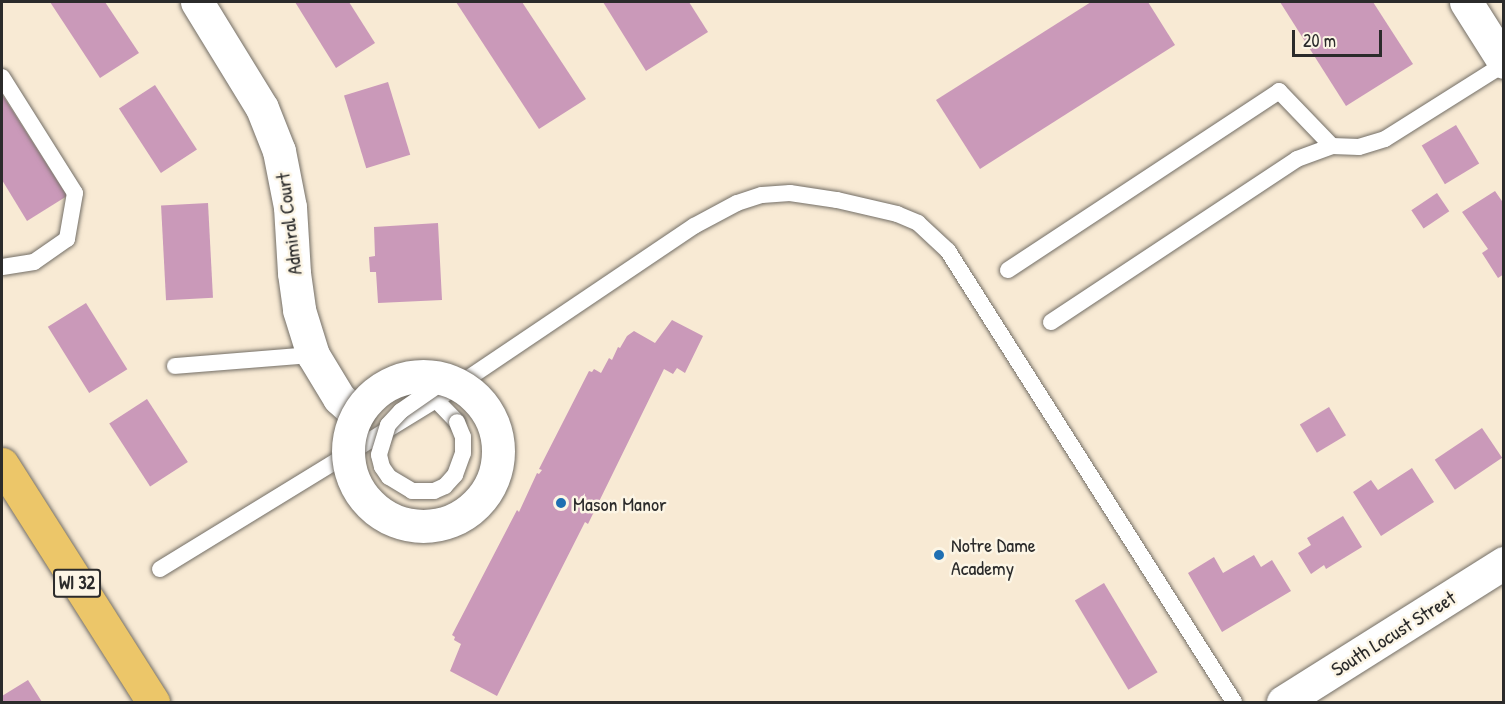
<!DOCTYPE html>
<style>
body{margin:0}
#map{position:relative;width:1505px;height:704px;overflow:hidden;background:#f8ead4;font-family:"Patrick Hand",sans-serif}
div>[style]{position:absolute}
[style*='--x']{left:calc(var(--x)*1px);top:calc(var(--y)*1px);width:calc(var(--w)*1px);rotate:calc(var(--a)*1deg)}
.building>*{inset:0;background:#ca99b9;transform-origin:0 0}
.roads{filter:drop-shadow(0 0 2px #736e66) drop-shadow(0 0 2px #736e66)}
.lane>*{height:16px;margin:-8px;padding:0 8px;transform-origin:8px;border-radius:8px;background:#fff}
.street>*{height:33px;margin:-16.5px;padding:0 16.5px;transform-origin:16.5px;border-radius:16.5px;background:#fff}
.primary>*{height:33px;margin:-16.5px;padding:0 16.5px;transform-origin:16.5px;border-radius:16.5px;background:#ecc669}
.bridges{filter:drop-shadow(0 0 2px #736e66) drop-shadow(0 0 2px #736e66)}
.lane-bridge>*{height:16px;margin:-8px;padding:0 8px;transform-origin:8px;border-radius:8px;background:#fff}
.street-bridge>*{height:33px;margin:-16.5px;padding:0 16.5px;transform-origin:16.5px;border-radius:16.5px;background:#fff}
.street-bridge>.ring{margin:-16.5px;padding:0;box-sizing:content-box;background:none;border:33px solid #fff;border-radius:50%}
.dots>*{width:16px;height:16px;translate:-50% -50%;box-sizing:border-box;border:3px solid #fcf5e5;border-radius:50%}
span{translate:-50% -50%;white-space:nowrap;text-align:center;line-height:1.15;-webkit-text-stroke:5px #fcf5e5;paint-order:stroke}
.shield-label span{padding:2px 4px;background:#fcf5e5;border:2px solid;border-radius:4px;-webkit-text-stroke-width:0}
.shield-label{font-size:18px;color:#2b2b2b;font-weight:700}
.street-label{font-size:20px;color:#2b2b2b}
.poi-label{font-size:20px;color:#2b2b2b}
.left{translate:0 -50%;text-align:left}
.frame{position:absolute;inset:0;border:3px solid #2b2b2b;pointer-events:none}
.scale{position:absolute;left:1292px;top:30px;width:90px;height:27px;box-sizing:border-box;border:3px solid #2b2b2b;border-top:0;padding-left:8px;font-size:18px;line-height:21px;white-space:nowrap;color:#2b2b2b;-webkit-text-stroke:4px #fcf5e5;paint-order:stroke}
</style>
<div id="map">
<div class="building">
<div style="clip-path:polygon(50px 2px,105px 2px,139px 53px,100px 78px)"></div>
<div style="clip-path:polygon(295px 2px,349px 2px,375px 43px,336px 68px)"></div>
<div style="clip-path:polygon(456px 2px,522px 2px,586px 99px,539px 129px)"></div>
<div style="clip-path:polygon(603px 2px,689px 2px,708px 32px,646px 71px)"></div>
<div style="clip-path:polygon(1091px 2px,1148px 2px,1175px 45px,980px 169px,936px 100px)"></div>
<div style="clip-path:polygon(1280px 2px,1373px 2px,1413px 64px,1346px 106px)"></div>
<div style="left:388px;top:82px;width:76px;height:46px;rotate:73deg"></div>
<div style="left:155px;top:85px;width:77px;height:43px;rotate:57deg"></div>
<div style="clip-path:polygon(2px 94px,67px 196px,27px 221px,2px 180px)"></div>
<div style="left:1456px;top:125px;width:45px;height:40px;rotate:59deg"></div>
<div style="clip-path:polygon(1495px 191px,1504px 204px,1504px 274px,1498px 278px,1482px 253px,1488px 249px,1462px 212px)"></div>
<div style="left:1437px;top:193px;width:22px;height:31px;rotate:56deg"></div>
<div style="left:208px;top:203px;width:95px;height:47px;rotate:87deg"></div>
<div style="clip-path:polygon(438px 223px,442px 300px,378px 303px,376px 272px,370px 272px,369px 257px,375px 256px,374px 227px)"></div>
<div style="left:86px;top:303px;width:78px;height:45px;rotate:58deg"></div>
<div style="clip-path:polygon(672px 320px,703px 336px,685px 373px,677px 368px,673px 374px,664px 369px,588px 524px,585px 522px,497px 696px,450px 671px,461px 644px,454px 640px,455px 637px,452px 635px,517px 510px,519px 512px,537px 473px,539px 474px,542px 470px,539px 469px,589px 371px,592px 372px,594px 369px,601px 373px,609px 358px,612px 360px,618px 347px,620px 348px,627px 336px,634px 331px,655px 343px)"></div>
<div style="left:147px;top:399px;width:75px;height:45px;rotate:57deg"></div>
<div style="left:1329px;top:407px;width:33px;height:34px;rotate:59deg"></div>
<div style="left:1482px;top:428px;width:36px;height:57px;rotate:56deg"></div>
<div style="clip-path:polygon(1412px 468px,1434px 502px,1381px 536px,1353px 492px,1371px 480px,1378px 490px)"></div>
<div style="clip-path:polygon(1343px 516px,1362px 547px,1326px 569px,1324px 565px,1311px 574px,1298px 553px,1311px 545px,1307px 538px)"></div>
<div style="clip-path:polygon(1254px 555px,1261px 567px,1272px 560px,1291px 591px,1222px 632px,1188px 573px,1214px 557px,1223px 573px)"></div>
<div style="left:1104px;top:583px;width:104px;height:34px;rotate:59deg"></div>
<div style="clip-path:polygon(28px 680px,42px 702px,2px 702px,2px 696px)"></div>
</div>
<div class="roads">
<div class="lane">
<div style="--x:2;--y:77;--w:137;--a:57.8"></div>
<div style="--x:75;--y:193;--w:47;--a:99.9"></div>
<div style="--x:67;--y:239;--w:40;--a:145.1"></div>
<div style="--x:34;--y:262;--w:32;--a:171"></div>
<div style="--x:1008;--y:270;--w:325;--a:-33.4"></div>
<div style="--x:1279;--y:91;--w:76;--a:46.1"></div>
<div style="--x:1051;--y:322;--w:295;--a:-33.5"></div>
<div style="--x:1297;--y:159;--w:37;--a:-20"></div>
<div style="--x:1332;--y:146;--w:27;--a:2"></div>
<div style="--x:1359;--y:147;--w:27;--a:-17"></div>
<div style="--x:1385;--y:139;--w:141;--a:-32.2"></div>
<div style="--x:175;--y:366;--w:138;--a:-4.6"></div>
<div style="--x:436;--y:400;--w:30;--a:46"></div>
<div style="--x:160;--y:569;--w:324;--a:-31.5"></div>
<div style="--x:436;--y:400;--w:311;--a:-34"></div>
<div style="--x:694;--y:226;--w:49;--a:-28.1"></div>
<div style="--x:737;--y:203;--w:26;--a:-18"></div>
<div style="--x:762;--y:195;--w:28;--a:-4"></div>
<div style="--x:790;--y:193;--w:48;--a:8.5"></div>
<div style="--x:837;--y:200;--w:62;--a:13.1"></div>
<div style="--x:897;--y:214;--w:23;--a:23"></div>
<div style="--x:918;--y:223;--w:41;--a:43"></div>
<div style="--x:948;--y:251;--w:534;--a:57.62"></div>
</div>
<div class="street">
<div style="--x:197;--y:2;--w:124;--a:58.5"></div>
<div style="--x:262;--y:108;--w:46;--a:68.4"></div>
<div style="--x:279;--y:151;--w:57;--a:78.9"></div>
<div style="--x:290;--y:207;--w:66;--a:86.5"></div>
<div style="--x:294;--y:273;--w:37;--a:82"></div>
<div style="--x:299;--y:310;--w:47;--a:72.7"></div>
<div style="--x:313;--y:355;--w:50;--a:58.8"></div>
<div style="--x:339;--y:398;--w:24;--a:42"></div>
<div style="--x:1466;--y:2;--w:71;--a:57.7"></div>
<div style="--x:1283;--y:702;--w:261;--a:-32.2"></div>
</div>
<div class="primary">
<div style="--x:2;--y:464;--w:282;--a:57.6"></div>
</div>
</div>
<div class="bridges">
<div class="lane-bridge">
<div style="--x:447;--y:379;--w:56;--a:145.2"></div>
<div style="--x:401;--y:411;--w:19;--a:133"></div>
<div style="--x:388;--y:425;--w:31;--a:107"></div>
<div style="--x:379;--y:455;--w:12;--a:76"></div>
<div style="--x:382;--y:467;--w:12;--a:55"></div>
<div style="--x:389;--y:477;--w:27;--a:31"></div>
<div style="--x:412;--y:491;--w:22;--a:0"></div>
<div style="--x:434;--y:491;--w:12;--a:-24"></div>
<div style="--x:445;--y:486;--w:15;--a:-48"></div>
<div style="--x:455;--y:475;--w:23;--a:-70"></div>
<div style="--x:463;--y:453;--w:16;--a:-90"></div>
<div style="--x:463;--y:437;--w:16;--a:-112"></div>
</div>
<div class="street-bridge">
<div class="ring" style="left:348px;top:376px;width:117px;height:117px"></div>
</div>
</div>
<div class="dots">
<div style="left:561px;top:503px;background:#1f6fb2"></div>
<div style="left:939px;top:555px;background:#1f6fb2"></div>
</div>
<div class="shield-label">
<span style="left:77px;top:583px">WI 32</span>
</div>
<div class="street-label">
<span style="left:288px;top:224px;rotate:-97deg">Admiral Court</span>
<span style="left:1393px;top:633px;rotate:-32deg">South Locust Street</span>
</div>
<div class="poi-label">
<span class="left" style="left:573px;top:503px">Mason Manor</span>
<span class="left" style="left:951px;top:556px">Notre Dame<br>Academy</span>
</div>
<div class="frame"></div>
<div class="scale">20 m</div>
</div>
